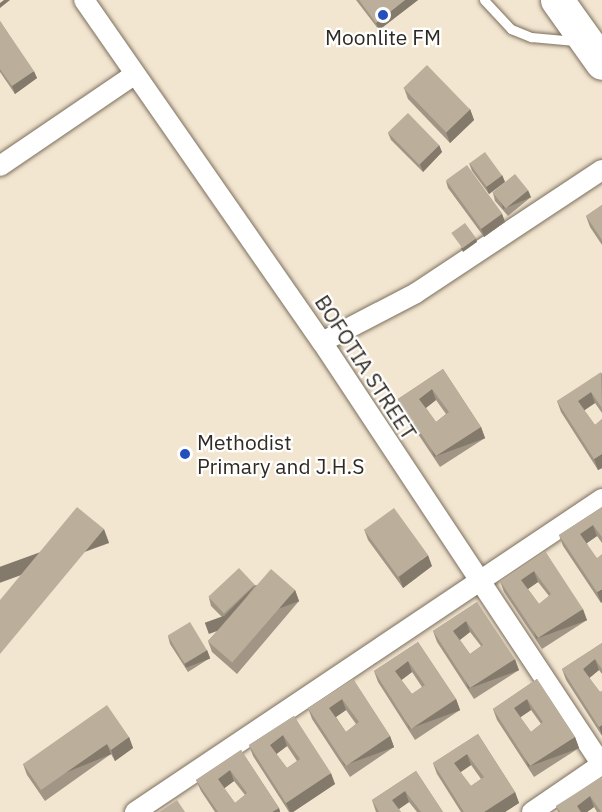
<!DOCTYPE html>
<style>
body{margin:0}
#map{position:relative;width:602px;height:812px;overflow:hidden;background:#f3e6d1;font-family:"IBM Plex Sans",sans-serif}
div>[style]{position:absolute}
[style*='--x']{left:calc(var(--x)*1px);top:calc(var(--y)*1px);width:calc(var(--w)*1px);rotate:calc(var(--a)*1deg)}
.roads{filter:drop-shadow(0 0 2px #7b6f5d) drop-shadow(0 0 2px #7b6f5d)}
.lane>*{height:9px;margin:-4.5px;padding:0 4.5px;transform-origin:4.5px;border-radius:4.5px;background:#fff}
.street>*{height:20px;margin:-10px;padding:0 10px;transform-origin:10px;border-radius:10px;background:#fff}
.highway>*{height:33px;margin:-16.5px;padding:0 16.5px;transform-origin:16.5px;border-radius:16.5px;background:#fff}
.wall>*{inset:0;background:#a19685}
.shaded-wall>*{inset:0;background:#837a6c;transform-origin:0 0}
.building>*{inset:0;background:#bbaf9b;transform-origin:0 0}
.dots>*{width:16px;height:16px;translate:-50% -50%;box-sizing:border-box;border:3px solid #fff;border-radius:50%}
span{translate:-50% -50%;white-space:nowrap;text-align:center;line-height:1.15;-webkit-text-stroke:4.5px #fff;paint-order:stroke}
.poi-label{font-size:21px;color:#2f2a23}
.left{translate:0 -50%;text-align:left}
.street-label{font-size:21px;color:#2f2a23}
</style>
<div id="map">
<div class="roads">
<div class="lane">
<div style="--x:484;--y:0;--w:40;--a:47"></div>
<div style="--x:511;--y:29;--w:22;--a:22"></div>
<div style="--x:531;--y:37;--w:44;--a:5.2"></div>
</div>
<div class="street">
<div style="--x:84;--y:0;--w:417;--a:55.2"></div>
<div style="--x:322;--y:342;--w:507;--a:56.5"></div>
<div style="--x:0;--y:166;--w:162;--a:-34.2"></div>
<div style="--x:322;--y:342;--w:106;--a:-27.5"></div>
<div style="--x:416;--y:293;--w:223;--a:-33.5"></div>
<div style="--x:135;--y:812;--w:562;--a:-33.83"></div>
<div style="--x:532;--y:812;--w:85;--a:-34.4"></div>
</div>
<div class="highway">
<div style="--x:557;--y:0;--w:77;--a:54.5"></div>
</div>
</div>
<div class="wall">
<div style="clip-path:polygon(356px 0,418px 0,379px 30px)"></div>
<div style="clip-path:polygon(0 21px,37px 78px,15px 94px,0 72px)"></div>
<div style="clip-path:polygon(404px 88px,470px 109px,474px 120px,450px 143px,408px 99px)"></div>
<div style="clip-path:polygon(388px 133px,439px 145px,442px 152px,423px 172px,391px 140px)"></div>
<div style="clip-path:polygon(469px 163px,502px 175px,505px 182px,489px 194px,472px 171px)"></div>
<div style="clip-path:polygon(446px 181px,502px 214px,505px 222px,484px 237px,448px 188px)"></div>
<div style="clip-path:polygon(493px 193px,531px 197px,508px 216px,495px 201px)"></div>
<div style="clip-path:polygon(602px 205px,602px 245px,590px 227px,586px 216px)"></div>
<div style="clip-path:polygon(evenodd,443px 369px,481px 427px,485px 438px,440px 467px,402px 410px,398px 399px,443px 369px,436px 400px,446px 414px,436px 422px,426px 408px,436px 400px)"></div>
<div style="clip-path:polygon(602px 373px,602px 413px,595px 403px,584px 410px,595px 425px,602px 419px,602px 468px,598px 470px,561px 412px,557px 401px)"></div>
<div style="clip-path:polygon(602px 507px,602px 543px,597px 536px,587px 543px,601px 603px,563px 546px,559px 535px)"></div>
<div style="clip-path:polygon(364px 529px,432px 566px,403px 588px,368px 540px)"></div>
<div style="clip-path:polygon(evenodd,545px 551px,587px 620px,542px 649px,504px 592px,500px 581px,545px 551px,538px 582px,549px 596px,539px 604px,528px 589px,538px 582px)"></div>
<div style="clip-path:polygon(255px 585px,295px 590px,299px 601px,237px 674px,212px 652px,208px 641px,226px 621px,211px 606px,209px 598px)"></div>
<div style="clip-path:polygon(evenodd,477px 602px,519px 670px,474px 699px,437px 642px,433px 631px,477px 602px,470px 632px,481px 646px,470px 654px,460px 640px,470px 632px)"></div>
<div style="clip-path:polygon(168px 636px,207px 650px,210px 658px,188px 672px,170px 644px)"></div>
<div style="clip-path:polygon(evenodd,418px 642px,456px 699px,460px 710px,415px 740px,378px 682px,374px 671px,418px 642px,412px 672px,422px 687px,412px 694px,401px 680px,412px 672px)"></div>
<div style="clip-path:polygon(602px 643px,602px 674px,599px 670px,589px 678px,600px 692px,602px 691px,602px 736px,566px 680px,562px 669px)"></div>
<div style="clip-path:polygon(evenodd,353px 679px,390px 736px,394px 747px,350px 777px,312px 719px,308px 708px,353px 679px,346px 710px,356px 724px,346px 732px,336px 717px,346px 710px)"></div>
<div style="clip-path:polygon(evenodd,537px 679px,575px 737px,579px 748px,534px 777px,497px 720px,493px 709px,537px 679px,531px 710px,541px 724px,531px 732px,520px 717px,531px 710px)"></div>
<div style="clip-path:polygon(evenodd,294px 716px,335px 784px,293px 812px,289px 812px,253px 756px,249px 745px,294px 716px,287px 746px,297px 761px,287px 768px,276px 754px,287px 746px)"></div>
<div style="clip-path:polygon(evenodd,478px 734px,515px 792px,519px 803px,505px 812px,461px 812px,437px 774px,433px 763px,478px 734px,471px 765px,481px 779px,471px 786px,460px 772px,471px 765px)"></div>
<div style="clip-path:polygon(129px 737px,133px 748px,115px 761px,111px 754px,45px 801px,27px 775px,23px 764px)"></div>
<div style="clip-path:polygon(evenodd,241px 750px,279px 808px,280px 812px,215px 812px,201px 791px,196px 780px,241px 750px,234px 781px,245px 795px,235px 803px,224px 788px,234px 781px)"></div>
<div style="clip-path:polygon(416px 771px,443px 812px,417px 812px,409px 802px,399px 809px,401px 812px,376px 812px,372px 800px)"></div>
<div style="clip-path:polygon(602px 778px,602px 812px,597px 812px,594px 807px,587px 812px,558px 812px,556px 806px)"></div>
</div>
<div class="shaded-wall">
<div style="clip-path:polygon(4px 0,10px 0,0 8px,0 3px)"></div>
<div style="clip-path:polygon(405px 0,418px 0,379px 30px,376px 23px)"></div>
<div style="clip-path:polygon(34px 71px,37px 78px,15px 94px,12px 86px)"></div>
<div style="clip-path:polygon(470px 109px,474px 120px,450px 143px,446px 132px)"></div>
<div style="clip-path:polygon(439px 145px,442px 152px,423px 172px,420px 164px)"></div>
<div style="clip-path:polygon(502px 175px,505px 182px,489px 194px,486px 187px)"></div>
<div style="left:528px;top:190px;width:8px;height:30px;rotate:67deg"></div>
<div style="clip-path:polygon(502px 214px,505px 222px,484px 237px,481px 229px)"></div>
<div style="clip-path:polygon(476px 238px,477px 242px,463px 252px,461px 248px)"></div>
<div style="clip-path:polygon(432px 389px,436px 400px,423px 410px,419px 399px)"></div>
<div style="clip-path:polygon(591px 392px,595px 403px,582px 412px,578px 401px)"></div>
<div style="left:481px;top:427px;width:12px;height:54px;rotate:70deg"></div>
<div style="clip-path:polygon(602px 454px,602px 468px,598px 470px,594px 459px)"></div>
<div style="clip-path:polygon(593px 525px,597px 536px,584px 545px,580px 534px)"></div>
<div style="left:104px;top:529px;width:15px;height:163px;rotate:70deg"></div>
<div style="clip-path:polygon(428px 555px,432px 566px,403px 588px,399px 577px)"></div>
<div style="clip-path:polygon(534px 571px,538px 582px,525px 591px,521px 580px)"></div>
<div style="clip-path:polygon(255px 585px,228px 623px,225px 615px)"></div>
<div style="clip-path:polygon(602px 589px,602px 602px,601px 603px,597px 592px)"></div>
<div style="left:295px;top:590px;width:12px;height:96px;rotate:70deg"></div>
<div style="left:583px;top:609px;width:12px;height:54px;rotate:70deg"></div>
<div style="clip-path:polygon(466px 621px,470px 632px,457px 642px,453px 631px)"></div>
<div style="left:207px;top:650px;width:9px;height:26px;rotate:69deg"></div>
<div style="left:515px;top:659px;width:12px;height:54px;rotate:70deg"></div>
<div style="clip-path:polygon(595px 659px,599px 670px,587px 680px,583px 669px)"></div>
<div style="clip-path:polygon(408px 661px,412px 672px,399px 682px,395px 671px)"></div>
<div style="clip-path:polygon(342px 699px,346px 710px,333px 719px,329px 708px)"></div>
<div style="left:456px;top:699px;width:12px;height:54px;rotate:70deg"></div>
<div style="clip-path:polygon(527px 699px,531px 710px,518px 719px,514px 708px)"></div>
<div style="clip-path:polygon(602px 725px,602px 735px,599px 727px)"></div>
<div style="clip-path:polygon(283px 735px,287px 746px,274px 756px,270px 745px)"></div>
<div style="left:390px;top:736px;width:12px;height:53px;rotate:70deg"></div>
<div style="clip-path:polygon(129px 737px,133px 748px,115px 761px,111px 750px)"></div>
<div style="left:575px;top:737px;width:12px;height:54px;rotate:70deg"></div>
<div style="left:107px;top:744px;width:11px;height:80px;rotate:68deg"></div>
<div style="clip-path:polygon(467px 754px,471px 765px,458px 774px,454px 763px)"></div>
<div style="clip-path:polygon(230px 770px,234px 781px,222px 790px,218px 779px)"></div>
<div style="clip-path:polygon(331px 773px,335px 784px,293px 812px,290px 812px,286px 803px)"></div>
<div style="clip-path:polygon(405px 791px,409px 802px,396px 811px,392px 800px)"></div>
<div style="clip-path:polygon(515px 792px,519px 803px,505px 812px,484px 812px)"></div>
<div style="clip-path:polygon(590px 796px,594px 807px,587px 812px,579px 812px,577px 806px)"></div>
<div style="clip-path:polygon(279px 808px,280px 812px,272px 812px)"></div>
</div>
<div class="building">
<div style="clip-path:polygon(359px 0,405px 0,376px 23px)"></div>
<div style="clip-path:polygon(0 21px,34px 71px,12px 86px,0 69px)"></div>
<div style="left:427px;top:65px;width:62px;height:33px;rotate:46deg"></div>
<div style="left:408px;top:113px;width:45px;height:28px;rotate:46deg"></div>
<div style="left:485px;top:152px;width:29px;height:19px;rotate:54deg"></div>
<div style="left:467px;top:165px;width:60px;height:26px;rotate:54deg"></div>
<div style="left:515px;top:174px;width:21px;height:29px;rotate:51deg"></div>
<div style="clip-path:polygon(602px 205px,602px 240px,586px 216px)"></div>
<div style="left:465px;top:223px;width:19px;height:17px;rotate:54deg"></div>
<div style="clip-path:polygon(evenodd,443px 369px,481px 427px,436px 456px,398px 399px,443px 369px,432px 389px,449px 412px,436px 422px,419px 399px,432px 389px)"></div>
<div style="clip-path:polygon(601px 372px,602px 408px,591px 392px,578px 401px,595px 425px,602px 419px,602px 454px,594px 459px,557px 401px)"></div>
<div style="clip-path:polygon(77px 507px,104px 529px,0 654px,0 600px)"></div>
<div style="clip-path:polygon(602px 507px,602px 537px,593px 525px,580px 534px,597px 558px,602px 554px,602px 589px,597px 592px,559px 535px)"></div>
<div style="left:394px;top:508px;width:58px;height:37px;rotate:54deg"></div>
<div style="clip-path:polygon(evenodd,545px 551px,583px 609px,538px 638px,500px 581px,545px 551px,534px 571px,551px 594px,539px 604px,521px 580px,534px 571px)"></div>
<div style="left:239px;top:568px;width:23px;height:42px;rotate:47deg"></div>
<div style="left:271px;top:569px;width:32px;height:96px;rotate:41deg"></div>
<div style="clip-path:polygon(evenodd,477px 602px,515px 659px,470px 688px,433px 631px,477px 602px,466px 621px,483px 645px,470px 654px,453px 631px,466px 621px)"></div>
<div style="left:190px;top:622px;width:33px;height:26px;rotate:59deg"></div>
<div style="clip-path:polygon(evenodd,418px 642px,456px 699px,411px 729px,374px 671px,418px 642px,408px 661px,425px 685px,412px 694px,395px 671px,408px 661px)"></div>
<div style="clip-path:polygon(602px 643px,602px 669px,595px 659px,583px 669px,600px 692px,602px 691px,602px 725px,599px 727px,562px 669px)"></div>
<div style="clip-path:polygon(evenodd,353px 679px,390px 736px,346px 766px,308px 708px,353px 679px,342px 699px,359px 722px,346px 732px,329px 708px,342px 699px)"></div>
<div style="clip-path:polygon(evenodd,537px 679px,575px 737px,530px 766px,493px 709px,537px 679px,527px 699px,543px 722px,531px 732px,514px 708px,527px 699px)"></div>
<div style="clip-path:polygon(107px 705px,129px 737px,111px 750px,107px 744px,41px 790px,23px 764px)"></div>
<div style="clip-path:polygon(evenodd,294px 716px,331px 773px,286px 803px,249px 745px,294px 716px,283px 735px,300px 759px,287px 768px,270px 745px,283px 735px)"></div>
<div style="clip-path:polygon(evenodd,478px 734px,515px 792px,484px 812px,464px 812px,433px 763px,478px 734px,467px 754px,484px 777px,471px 786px,454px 763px,467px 754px)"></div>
<div style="clip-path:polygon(evenodd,241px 750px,279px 808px,272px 812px,218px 812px,196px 780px,241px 750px,230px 770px,247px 793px,235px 803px,218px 779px,230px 770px)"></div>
<div style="clip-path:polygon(416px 771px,443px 812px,421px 812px,405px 791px,392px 800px,401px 812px,379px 812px,372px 800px)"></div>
<div style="clip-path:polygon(601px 777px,602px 778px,602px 812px,601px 812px,590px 796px,577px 806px,581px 812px,560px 812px,556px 806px)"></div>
<div style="clip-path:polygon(177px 800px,185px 812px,159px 812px)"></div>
</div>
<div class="dots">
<div style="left:383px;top:15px;background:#244fbd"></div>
<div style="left:185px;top:454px;background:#244fbd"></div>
</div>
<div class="poi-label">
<span style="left:383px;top:37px">Moonlite FM</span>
<span class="left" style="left:197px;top:454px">Methodist<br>Primary and J.H.S</span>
</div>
<div class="street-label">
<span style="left:366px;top:367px;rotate:57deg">BOFOTIA STREET</span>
</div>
</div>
